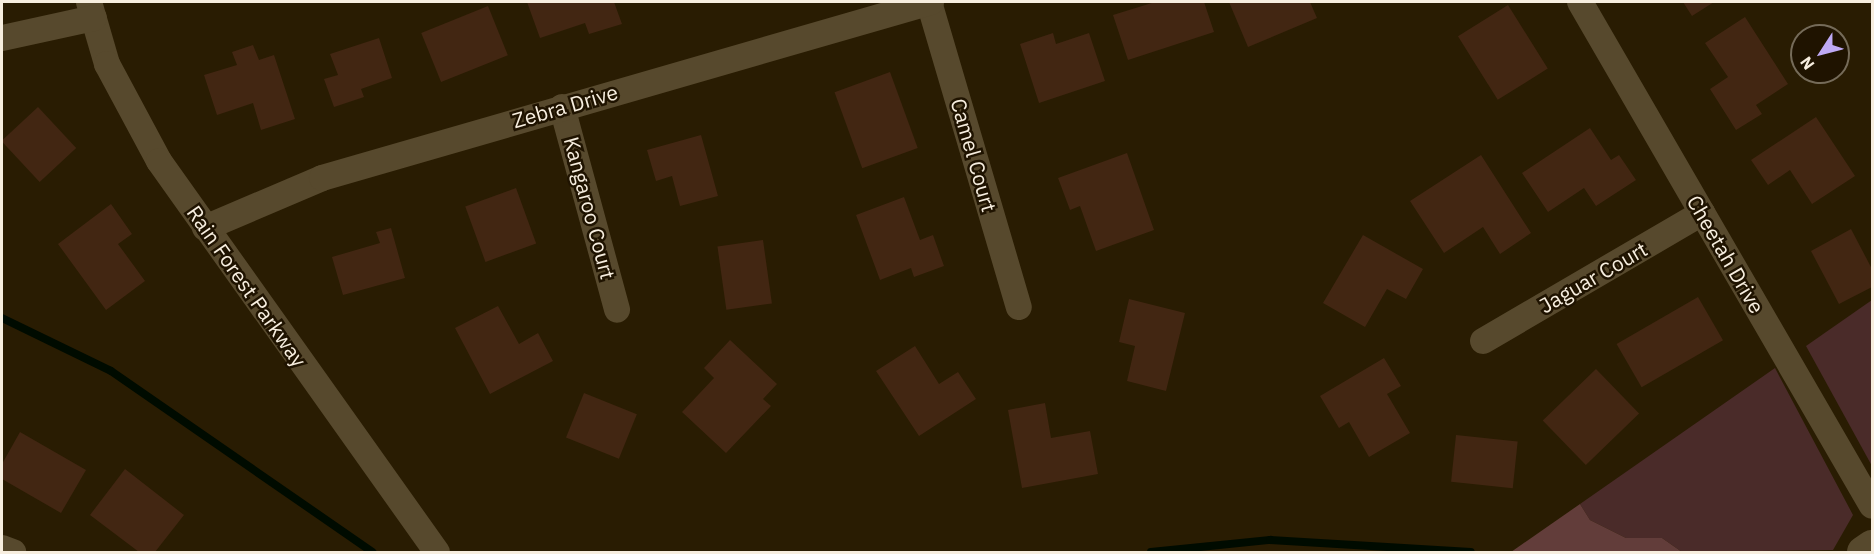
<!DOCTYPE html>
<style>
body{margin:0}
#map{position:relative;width:1874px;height:554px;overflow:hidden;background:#291c02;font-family:"IBM Plex Sans",sans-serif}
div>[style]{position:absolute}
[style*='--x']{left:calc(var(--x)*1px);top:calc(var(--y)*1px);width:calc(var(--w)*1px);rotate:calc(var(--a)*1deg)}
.green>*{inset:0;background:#4a2b29}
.forest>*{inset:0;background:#623d3a}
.stream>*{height:8px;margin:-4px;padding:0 4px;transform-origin:4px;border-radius:4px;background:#000b00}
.building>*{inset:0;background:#422612;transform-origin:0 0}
.minor>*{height:26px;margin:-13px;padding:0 13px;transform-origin:13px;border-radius:13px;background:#57492d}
.tertiary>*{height:32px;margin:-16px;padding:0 16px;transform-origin:16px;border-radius:16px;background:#57492d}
span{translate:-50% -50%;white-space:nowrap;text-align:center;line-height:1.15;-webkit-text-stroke:5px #1f1300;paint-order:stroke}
.street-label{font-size:21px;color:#f7eedf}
.frame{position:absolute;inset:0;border:3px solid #f7eedf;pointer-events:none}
.north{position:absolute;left:1790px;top:24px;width:60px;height:60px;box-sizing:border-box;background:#1f1300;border:2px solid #756b59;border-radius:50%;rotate:234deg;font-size:16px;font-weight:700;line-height:24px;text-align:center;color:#f7eedf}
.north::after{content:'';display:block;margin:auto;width:21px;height:27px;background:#bea9f4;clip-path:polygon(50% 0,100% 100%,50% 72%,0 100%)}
</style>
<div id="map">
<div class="green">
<div style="clip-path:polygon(1872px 300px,1872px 466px,1806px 346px)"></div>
<div style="clip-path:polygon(1775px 368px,1853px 515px,1833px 550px,1682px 552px,1662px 538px,1626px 538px,1590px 520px,1580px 504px)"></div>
</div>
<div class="forest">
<div style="clip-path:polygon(1580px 504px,1590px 520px,1626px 538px,1662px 538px,1682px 552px,1511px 552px)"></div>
</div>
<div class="stream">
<div style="--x:2;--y:318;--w:121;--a:25.9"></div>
<div style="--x:111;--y:371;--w:318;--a:34.7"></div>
<div style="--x:1151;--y:552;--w:120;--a:-5.8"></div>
<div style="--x:1270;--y:540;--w:201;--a:3.4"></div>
</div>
<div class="building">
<div style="clip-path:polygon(527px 2px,614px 2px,622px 24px,589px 34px,585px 23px,540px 38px)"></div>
<div style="clip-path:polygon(1155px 2px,1204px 2px,1214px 32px,1128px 60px,1113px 15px)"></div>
<div style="clip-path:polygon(1229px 2px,1310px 2px,1317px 18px,1248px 47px)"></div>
<div style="clip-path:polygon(1683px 2px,1714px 2px,1692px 16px)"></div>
<div style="left:1508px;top:5px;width:75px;height:59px;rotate:58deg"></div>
<div style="left:488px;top:6px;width:53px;height:72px;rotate:68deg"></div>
<div style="clip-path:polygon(1745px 17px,1788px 84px,1756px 105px,1762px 114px,1736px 130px,1710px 89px,1728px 77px,1705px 43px)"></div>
<div style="clip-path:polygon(1053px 33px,1056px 44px,1089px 33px,1105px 81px,1039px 103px,1020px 44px)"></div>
<div style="clip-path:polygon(379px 38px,392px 78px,361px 89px,364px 97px,334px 107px,324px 79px,338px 75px,330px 54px)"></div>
<div style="clip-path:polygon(253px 45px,259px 60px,274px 55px,295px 119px,261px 130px,253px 103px,217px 115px,204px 75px,237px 65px,232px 52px)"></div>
<div style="left:890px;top:72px;width:81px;height:59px;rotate:70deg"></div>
<div style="left:38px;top:107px;width:56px;height:50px;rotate:47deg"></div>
<div style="clip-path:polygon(1816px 117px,1855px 176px,1812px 204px,1790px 170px,1768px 185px,1751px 160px)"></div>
<div style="clip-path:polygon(1590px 128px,1611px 160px,1619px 155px,1636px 180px,1596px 206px,1584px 188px,1548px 212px,1522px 173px)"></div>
<div style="clip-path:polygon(701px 135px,718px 196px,680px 206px,672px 176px,656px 181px,647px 150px)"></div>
<div style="clip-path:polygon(1127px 153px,1154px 230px,1096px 251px,1080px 206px,1070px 210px,1058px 178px)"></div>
<div style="clip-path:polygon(1481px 155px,1531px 233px,1500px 254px,1483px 227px,1444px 253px,1410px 201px)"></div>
<div style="left:516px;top:188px;width:59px;height:54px;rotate:70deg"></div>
<div style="clip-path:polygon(904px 197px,920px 240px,933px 235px,944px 266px,914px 277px,911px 268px,880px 280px,856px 215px)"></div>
<div style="clip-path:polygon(111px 204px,132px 234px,118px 244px,145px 281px,106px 310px,58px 244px)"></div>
<div style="clip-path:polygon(391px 228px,405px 278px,343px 295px,332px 257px,380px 243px,376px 232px)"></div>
<div style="clip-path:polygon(1851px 229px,1872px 269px,1872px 287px,1839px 304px,1811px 251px)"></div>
<div style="clip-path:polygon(1363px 235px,1423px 269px,1406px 299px,1387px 289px,1365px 327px,1323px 303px)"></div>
<div style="left:763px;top:240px;width:64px;height:46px;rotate:82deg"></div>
<div style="left:1698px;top:297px;width:50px;height:94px;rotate:60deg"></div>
<div style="clip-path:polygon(1129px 299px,1185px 313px,1166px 391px,1127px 381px,1135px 346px,1119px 342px)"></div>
<div style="clip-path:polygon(498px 306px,519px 344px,538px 333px,553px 361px,490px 394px,455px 328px)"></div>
<div style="clip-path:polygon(730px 340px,777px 384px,763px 399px,771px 406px,726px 453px,682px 412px,714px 378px,704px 368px)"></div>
<div style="clip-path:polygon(915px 346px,939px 384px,958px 372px,976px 399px,919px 436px,876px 371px)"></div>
<div style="clip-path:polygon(1384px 358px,1401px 386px,1387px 394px,1410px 433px,1369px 457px,1349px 422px,1339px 428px,1320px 396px)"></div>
<div style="left:1596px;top:369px;width:62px;height:74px;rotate:46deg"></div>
<div style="left:584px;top:393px;width:57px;height:48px;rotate:22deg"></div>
<div style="clip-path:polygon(1045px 403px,1051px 438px,1090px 431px,1098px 474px,1022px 488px,1008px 410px)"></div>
<div style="clip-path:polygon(20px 432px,86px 470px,61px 513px,2px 479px,2px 464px)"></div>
<div style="left:1456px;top:435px;width:62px;height:47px;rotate:6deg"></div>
<div style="clip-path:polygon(125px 469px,184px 515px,155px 552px,139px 552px,90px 515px)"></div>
</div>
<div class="minor">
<div style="--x:89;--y:2;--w:65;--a:73.8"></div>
<div style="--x:107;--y:64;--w:110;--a:61.8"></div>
<div style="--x:159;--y:161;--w:480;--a:54.6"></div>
<div style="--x:929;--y:2;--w:318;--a:73.6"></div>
<div style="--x:1580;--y:2;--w:582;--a:59.91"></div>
<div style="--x:2;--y:38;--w:94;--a:-12.3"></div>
<div style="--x:562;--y:107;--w:210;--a:74.8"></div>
<div style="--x:205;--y:228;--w:127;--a:-23.1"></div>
<div style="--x:322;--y:178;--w:634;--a:-16.12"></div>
<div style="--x:1483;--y:341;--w:254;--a:-30.3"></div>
<div style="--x:2;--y:548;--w:12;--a:20"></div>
</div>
<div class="tertiary">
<div style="--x:1863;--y:552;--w:11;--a:-34"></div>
</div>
<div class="street-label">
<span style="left:565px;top:106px;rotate:-16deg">Zebra Drive</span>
<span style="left:974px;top:155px;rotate:74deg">Camel Court</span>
<span style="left:590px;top:208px;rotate:75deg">Kangaroo Court</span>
<span style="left:1726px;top:254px;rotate:60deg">Cheetah Drive</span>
<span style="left:1593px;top:277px;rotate:-30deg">Jaguar Court</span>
<span style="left:247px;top:286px;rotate:55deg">Rain Forest Parkway</span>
</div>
<div class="frame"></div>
<div class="north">N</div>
</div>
